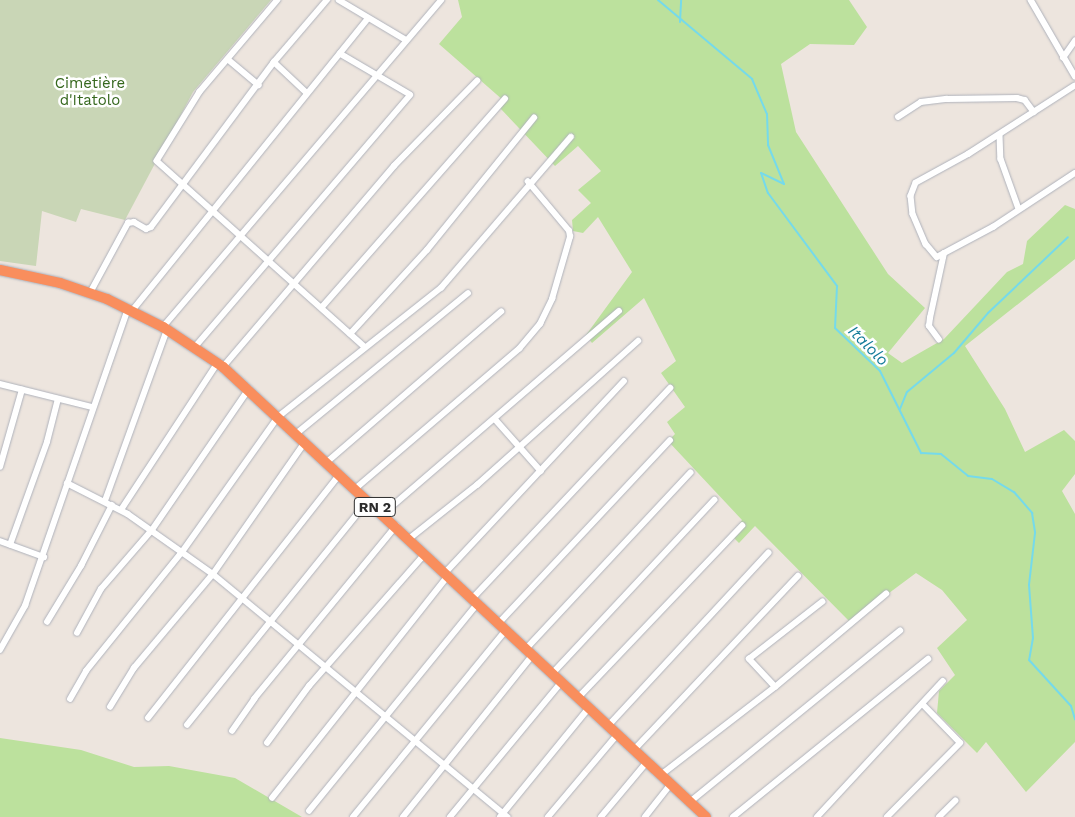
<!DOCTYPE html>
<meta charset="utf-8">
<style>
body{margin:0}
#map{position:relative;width:1075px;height:817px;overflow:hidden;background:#ede5de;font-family:"Work Sans",sans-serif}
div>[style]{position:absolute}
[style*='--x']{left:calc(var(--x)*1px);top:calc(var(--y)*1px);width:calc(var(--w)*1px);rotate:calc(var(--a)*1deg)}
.green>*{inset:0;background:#bce19d}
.cemetery>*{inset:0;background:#c9d6b6}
.stream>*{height:2px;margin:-1px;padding:0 1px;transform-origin:1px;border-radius:1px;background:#75daeb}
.roads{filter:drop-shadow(0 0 1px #afb2bb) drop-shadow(0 0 1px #afb2bb)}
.street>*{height:5.5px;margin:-2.75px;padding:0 2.75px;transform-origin:2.75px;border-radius:2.75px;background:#fff}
.highway>*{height:10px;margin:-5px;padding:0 5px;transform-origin:5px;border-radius:5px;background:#f98e5d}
span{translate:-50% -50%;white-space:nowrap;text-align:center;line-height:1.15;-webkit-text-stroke:5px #fff;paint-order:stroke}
.shield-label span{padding:1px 4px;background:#fff;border:1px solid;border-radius:4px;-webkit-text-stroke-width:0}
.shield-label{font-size:14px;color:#2c2c2c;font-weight:700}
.park-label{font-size:15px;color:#35671d}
.water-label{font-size:16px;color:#127b99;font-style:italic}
</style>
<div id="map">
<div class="green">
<div style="clip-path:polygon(458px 0,849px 0,867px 27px,854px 45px,810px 44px,781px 64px,796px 132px,888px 274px,925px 308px,888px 353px,902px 363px,944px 339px,1007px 272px,1023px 264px,1027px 241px,1065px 205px,1075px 209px,1075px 259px,965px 346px,1005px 409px,1025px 452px,1064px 430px,1075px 441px,1075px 474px,1062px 491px,1075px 514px,1075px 742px,1026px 792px,986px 742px,977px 753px,937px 713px,939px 691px,955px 675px,937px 648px,967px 620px,942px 590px,916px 573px,850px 622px,755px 526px,739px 543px,732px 536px,742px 520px,668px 441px,675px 434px,667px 422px,685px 407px,661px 373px,676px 361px,644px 298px,592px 343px,586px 335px,632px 272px,598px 217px,583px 233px,573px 231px,572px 220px,591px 203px,578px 190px,601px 171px,578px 146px,555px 166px,500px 108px,504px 101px,439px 44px,462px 17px)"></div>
<div style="clip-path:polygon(0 738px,81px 750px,134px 767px,169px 766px,235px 778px,302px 817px,0 817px)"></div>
</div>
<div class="cemetery">
<div style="clip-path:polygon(0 0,271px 0,193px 92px,125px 220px,81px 209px,76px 222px,42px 211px,36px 266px,0 261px)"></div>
</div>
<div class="stream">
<div style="--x:658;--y:0;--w:123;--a:40"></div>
<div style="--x:752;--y:79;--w:38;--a:67"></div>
<div style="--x:767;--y:114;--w:31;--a:88"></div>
<div style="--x:768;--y:145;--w:42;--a:67.7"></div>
<div style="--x:784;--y:184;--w:25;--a:-154"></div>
<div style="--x:761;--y:173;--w:21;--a:71"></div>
<div style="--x:768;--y:193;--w:116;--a:53.4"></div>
<div style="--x:837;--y:286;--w:42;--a:92.7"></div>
<div style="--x:835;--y:328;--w:62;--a:43.7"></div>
<div style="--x:880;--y:371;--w:92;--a:63.4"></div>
<div style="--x:921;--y:453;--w:20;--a:3"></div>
<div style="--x:941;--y:454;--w:35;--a:39"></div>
<div style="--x:968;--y:476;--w:24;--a:7"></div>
<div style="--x:992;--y:479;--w:26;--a:31"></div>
<div style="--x:1014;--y:492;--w:28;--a:49"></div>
<div style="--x:1032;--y:513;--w:20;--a:81"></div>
<div style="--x:1035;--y:533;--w:52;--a:96.6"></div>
<div style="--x:1029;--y:585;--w:53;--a:85.7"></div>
<div style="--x:1033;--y:638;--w:22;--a:100"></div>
<div style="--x:1029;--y:660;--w:62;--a:47.6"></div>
<div style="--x:1071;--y:706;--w:14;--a:73"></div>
<div style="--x:680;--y:22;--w:22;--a:-87"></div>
<div style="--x:900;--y:409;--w:18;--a:-68"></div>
<div style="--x:907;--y:392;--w:61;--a:-39.7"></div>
<div style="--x:954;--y:353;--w:52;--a:-49.6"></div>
<div style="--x:988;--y:313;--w:110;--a:-43.5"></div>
</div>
<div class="roads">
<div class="street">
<div style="--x:278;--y:0;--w:121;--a:130.3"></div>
<div style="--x:200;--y:92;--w:81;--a:121.9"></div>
<div style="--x:157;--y:161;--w:279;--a:41.8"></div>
<div style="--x:339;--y:0;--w:78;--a:30.8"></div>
<div style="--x:1031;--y:0;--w:88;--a:59.9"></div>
<div style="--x:1063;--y:58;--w:21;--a:-55"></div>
<div style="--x:229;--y:60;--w:39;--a:40"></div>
<div style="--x:274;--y:62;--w:44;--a:43.2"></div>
<div style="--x:1075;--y:86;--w:126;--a:147.3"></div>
<div style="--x:969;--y:154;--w:60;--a:151.3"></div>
<div style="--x:916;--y:183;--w:14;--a:111"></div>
<div style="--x:911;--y:196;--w:18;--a:84"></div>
<div style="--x:913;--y:214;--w:33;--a:67"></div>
<div style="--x:926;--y:244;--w:17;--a:50"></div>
<div style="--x:937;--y:257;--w:64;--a:-28.2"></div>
<div style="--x:993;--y:227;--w:98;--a:-33.4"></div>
<div style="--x:898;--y:117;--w:27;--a:-33"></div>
<div style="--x:921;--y:102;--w:26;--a:-7"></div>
<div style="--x:947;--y:99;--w:70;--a:-0.8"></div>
<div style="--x:1017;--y:98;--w:8;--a:14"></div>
<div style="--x:1025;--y:100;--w:15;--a:53"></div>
<div style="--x:1000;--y:135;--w:24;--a:88"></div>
<div style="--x:1001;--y:159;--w:53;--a:70.2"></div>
<div style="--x:90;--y:293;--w:80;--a:-61.5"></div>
<div style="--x:128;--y:223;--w:6;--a:-9"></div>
<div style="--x:134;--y:222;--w:14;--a:30"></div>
<div style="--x:146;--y:229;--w:5;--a:-22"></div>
<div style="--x:151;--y:227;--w:206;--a:-53.3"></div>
<div style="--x:274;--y:62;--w:82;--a:-49.5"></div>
<div style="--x:322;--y:307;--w:277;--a:-48.7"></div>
<div style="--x:132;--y:311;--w:375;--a:-51.1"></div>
<div style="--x:163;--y:327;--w:429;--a:-49.6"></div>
<div style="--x:350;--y:334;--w:114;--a:-47.5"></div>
<div style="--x:427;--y:250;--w:170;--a:-51"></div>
<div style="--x:939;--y:340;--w:17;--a:-126"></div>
<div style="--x:929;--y:326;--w:8;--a:-83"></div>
<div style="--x:930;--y:318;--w:66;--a:-77.8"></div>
<div style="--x:195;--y:347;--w:331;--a:-49.5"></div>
<div style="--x:410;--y:95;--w:81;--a:-149.6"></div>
<div style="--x:223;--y:367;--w:264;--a:-49.6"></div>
<div style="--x:394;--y:166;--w:119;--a:-45.7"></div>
<div style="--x:0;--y:384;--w:95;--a:14"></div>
<div style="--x:496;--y:420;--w:68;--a:48.6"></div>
<div style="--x:296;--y:434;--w:222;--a:-39.3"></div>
<div style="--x:327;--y:462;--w:230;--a:-40.8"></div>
<div style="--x:0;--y:467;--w:80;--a:-74.1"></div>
<div style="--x:67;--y:483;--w:68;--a:26.9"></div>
<div style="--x:128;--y:514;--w:104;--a:35.2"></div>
<div style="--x:213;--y:574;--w:382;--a:39.5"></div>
<div style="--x:355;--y:489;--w:216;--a:-40.5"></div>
<div style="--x:519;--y:349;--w:33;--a:-50"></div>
<div style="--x:540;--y:324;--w:28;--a:-64"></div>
<div style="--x:552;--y:299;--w:65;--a:-73.8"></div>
<div style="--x:570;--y:237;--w:6;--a:-99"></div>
<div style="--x:569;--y:231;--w:64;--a:-129.9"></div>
<div style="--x:105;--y:501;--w:182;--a:-70.1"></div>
<div style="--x:121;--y:510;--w:175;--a:-56.7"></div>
<div style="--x:383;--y:514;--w:311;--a:-40.7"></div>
<div style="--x:409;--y:539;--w:87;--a:-38.5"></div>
<div style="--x:477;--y:485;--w:216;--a:-41.8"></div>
<div style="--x:0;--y:541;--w:47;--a:20"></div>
<div style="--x:10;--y:545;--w:109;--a:-70.2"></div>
<div style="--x:47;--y:442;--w:44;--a:-75.7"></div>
<div style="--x:445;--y:573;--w:262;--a:-47"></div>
<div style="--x:473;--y:598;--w:288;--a:-46.8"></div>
<div style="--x:47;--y:622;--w:66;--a:-58.7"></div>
<div style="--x:81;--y:566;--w:68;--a:-63.1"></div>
<div style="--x:499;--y:623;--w:250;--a:-46.9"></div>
<div style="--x:77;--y:633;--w:50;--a:-61.4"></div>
<div style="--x:101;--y:589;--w:78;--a:-49.2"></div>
<div style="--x:152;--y:530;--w:171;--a:-55.5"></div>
<div style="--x:526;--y:649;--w:241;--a:-47"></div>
<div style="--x:0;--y:650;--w:51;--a:-60.4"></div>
<div style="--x:25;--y:606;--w:314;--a:-70.9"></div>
<div style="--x:552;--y:674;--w:238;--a:-47"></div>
<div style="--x:775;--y:687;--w:38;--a:-133"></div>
<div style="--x:749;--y:659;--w:93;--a:-38"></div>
<div style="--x:578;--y:698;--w:238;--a:-46.4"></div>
<div style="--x:70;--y:699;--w:32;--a:-60"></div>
<div style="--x:86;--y:671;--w:153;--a:-51.1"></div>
<div style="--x:182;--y:552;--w:166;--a:-54.6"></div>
<div style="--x:278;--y:417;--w:208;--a:-38.4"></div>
<div style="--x:441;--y:288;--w:199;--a:-49.3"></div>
<div style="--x:110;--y:707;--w:46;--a:-58.4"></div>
<div style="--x:134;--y:668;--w:123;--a:-50"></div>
<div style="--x:213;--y:574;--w:161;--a:-55.1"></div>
<div style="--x:148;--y:718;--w:310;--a:-51.8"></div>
<div style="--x:187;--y:725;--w:288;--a:-51.1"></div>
<div style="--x:608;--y:726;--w:236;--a:-47.2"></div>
<div style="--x:232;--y:731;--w:39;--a:-55"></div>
<div style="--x:254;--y:699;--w:224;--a:-50.6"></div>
<div style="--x:267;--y:743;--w:71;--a:-53.6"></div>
<div style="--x:309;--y:686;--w:176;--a:-48.7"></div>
<div style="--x:634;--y:750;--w:239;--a:-46.7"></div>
<div style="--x:661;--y:775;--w:144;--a:-37.7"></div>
<div style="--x:775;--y:687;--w:145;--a:-40"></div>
<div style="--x:272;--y:798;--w:283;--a:-51.6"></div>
<div style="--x:690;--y:802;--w:271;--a:-39.2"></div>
<div style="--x:309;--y:811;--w:268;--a:-50.9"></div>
<div style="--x:353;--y:817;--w:242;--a:-50.7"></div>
<div style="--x:403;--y:817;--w:208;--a:-51.3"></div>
<div style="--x:450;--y:817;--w:174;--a:-50.4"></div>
<div style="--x:500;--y:817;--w:141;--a:-50.8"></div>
<div style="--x:548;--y:817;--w:107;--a:-49.9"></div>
<div style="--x:601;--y:817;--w:72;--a:-50.1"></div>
<div style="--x:645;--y:817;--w:42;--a:-51.8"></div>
<div style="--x:733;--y:817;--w:251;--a:-39"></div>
<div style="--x:817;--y:817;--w:185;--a:-47.2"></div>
<div style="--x:887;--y:817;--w:104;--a:-45.4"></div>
<div style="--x:960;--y:743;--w:53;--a:-134.2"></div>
<div style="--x:939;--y:817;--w:23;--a:-45"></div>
</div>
<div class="highway">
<div style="--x:0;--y:270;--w:61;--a:12.2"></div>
<div style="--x:60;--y:283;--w:50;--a:18.8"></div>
<div style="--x:107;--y:299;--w:63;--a:26.6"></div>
<div style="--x:163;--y:327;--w:72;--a:33.7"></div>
<div style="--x:223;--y:367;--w:660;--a:42.97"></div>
</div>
</div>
<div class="shield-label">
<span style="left:375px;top:507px">RN 2</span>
</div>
<div class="park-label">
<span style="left:90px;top:92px">Cimetière<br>d'Itatolo</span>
</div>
<div class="water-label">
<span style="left:868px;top:346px;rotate:45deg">Italolo</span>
</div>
</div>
